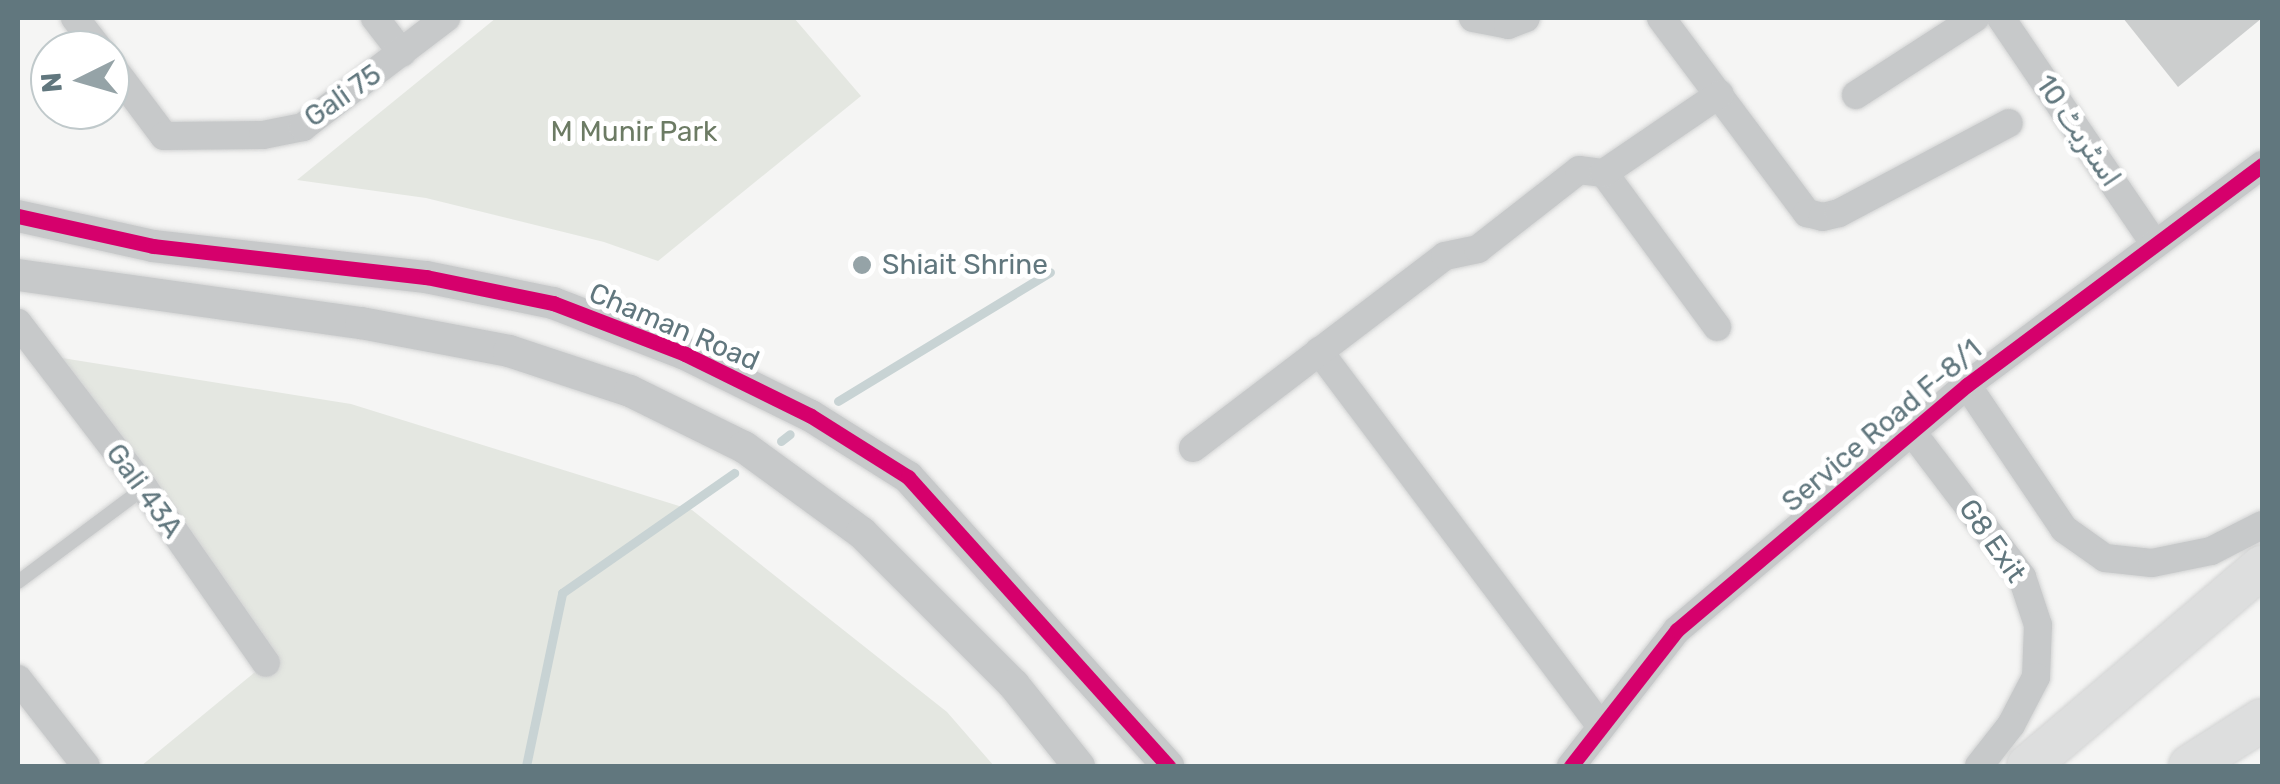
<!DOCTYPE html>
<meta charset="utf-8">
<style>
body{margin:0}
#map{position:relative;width:2280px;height:784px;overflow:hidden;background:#f5f5f4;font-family:Rubik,"Noto Sans Arabic",sans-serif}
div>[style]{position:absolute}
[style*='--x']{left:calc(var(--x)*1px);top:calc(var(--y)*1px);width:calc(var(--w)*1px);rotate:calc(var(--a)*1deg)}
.green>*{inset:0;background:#e4e7e1}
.stream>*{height:9px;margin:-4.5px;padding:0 4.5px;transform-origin:4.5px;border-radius:4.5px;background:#c8d3d4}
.building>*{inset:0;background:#cccece}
.roads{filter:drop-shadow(0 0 2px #d2d3d3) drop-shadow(0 0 2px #d2d3d3)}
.service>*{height:14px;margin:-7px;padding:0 7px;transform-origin:7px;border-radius:7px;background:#c7c9ca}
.minor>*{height:28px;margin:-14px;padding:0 14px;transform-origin:14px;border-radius:14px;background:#c7c9ca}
.tertiary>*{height:32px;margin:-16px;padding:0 16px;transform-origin:16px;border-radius:16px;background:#c7c9ca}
.primary>*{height:42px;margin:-21px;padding:0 21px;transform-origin:21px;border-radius:21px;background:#dddede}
.cycleway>*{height:15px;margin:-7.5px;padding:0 7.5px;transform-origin:7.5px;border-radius:7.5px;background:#d6006c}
.dots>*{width:28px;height:28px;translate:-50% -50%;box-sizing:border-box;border:5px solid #fff;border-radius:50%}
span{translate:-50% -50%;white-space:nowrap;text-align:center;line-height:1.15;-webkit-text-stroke:10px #fff;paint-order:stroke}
.street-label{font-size:28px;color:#61777e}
.park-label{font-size:28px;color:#6c7b64}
.poi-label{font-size:28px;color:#61777e}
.left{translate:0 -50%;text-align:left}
.frame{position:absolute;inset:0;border:20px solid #61777e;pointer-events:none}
.north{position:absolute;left:30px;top:30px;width:100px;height:100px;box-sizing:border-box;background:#fff;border:2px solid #c0c9cb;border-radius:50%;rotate:265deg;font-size:28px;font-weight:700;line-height:40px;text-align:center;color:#61777e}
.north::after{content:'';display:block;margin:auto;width:35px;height:45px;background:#95a3a7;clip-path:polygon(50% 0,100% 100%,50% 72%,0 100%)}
</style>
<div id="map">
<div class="green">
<div style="clip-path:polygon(496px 18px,794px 18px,861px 96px,658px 261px,604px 242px,426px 198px,297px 180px)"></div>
<div style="clip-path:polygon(62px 358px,351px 404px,692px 510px,947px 712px,994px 766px,141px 766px,266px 663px)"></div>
</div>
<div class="stream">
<div style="--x:838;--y:401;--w:248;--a:-31.3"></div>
<div style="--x:781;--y:441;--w:11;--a:-38"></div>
<div style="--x:526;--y:766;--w:177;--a:-78.2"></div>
<div style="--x:562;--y:593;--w:210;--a:-34.9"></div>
</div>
<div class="building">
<div style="clip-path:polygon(2123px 18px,2262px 18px,2178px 87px)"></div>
</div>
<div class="roads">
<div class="service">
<div style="--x:18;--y:582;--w:157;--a:-36.7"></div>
</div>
<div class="minor">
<div style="--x:75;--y:18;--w:41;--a:52"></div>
<div style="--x:375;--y:18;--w:44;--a:52.4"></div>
<div style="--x:1473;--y:18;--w:36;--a:11"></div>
<div style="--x:1508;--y:25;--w:19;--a:-21"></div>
<div style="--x:1661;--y:18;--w:244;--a:53.2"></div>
<div style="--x:1807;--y:213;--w:16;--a:14"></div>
<div style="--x:1823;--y:217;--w:16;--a:-14"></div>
<div style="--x:1839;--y:213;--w:192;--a:-27.9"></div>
<div style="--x:2001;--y:18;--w:274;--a:55.8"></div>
<div style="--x:110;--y:64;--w:90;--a:53.1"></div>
<div style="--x:164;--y:136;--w:99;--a:-0.6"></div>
<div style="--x:263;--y:135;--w:41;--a:-11.3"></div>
<div style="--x:303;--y:127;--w:180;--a:-37.3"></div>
<div style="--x:1856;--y:95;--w:142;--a:-32.9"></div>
<div style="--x:1604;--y:173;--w:191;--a:53.7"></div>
<div style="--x:18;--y:323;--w:208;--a:52.6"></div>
<div style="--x:144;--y:488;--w:213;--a:55.1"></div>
<div style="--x:1319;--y:351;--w:468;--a:53.1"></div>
<div style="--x:1967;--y:385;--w:174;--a:56"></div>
<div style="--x:2064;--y:529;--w:50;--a:35.3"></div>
<div style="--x:2105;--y:558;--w:47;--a:6.1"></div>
<div style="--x:2152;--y:563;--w:60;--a:-11.5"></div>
<div style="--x:2211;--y:551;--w:57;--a:-27"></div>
<div style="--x:1912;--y:432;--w:182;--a:52.8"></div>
<div style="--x:2022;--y:577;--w:51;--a:71.6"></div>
<div style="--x:2038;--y:625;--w:52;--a:92.2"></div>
<div style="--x:2036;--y:677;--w:54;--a:117.5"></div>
<div style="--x:2011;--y:725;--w:52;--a:128"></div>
<div style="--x:1193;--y:448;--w:317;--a:-37.3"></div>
<div style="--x:1445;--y:256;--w:34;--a:-12"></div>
<div style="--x:1478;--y:249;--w:128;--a:-38"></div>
<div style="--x:1579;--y:170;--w:25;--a:7"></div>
<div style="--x:1604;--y:173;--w:140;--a:-34.3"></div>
<div style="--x:18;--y:679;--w:110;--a:52"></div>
<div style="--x:1571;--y:766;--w:172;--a:-52.1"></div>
<div style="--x:1677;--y:630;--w:380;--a:-40.2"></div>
<div style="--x:1967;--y:385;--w:368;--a:-36.7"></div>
</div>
<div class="tertiary">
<div style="--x:18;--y:216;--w:138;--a:12.5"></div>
<div style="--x:153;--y:246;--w:275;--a:6.5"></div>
<div style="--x:426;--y:277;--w:130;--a:11.6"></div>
<div style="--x:553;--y:303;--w:142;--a:21.1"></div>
<div style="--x:685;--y:354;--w:140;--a:26.2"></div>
<div style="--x:811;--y:416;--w:115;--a:32.2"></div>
<div style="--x:908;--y:477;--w:389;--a:48"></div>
<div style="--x:18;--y:275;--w:346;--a:8"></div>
<div style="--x:361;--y:323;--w:151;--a:10.7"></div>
<div style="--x:509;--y:351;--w:127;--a:18.3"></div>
<div style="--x:630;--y:391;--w:127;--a:26.2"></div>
<div style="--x:744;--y:447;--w:146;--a:36.1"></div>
<div style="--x:862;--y:533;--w:215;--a:45"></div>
<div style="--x:1014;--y:685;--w:104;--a:51.3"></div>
</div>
<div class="primary">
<div style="--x:2028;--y:766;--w:307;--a:-40.4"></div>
<div style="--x:2190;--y:766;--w:85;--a:-32.6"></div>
</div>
</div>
<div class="cycleway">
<div style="--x:18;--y:216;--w:138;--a:12.5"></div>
<div style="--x:153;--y:246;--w:275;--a:6.5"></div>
<div style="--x:426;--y:277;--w:130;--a:11.6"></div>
<div style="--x:553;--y:303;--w:142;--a:21.1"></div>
<div style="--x:685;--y:354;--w:140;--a:26.2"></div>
<div style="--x:811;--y:416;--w:115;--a:32.2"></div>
<div style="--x:908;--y:477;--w:389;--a:48"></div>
<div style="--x:1571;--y:766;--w:172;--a:-52.1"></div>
<div style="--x:1677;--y:630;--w:380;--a:-40.2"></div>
<div style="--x:1967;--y:385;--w:368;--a:-36.7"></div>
</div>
<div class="dots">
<div style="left:862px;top:265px;background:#95a3a7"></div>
</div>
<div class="street-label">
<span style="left:343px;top:96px;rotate:-35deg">Gali 75</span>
<span style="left:2078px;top:131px;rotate:56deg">اسٹریٹ 10</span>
<span style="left:674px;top:327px;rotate:23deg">Chaman Road</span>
<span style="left:1882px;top:426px;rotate:-40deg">Service Road F-8/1</span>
<span style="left:144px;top:491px;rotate:54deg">Gali 43A</span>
<span style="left:1992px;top:541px;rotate:55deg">G8 Exit</span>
</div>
<div class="park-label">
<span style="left:634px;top:132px">M Munir Park</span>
</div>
<div class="poi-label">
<span class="left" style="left:882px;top:265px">Shiait Shrine</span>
</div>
<div class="frame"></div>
<div class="north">N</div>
</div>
